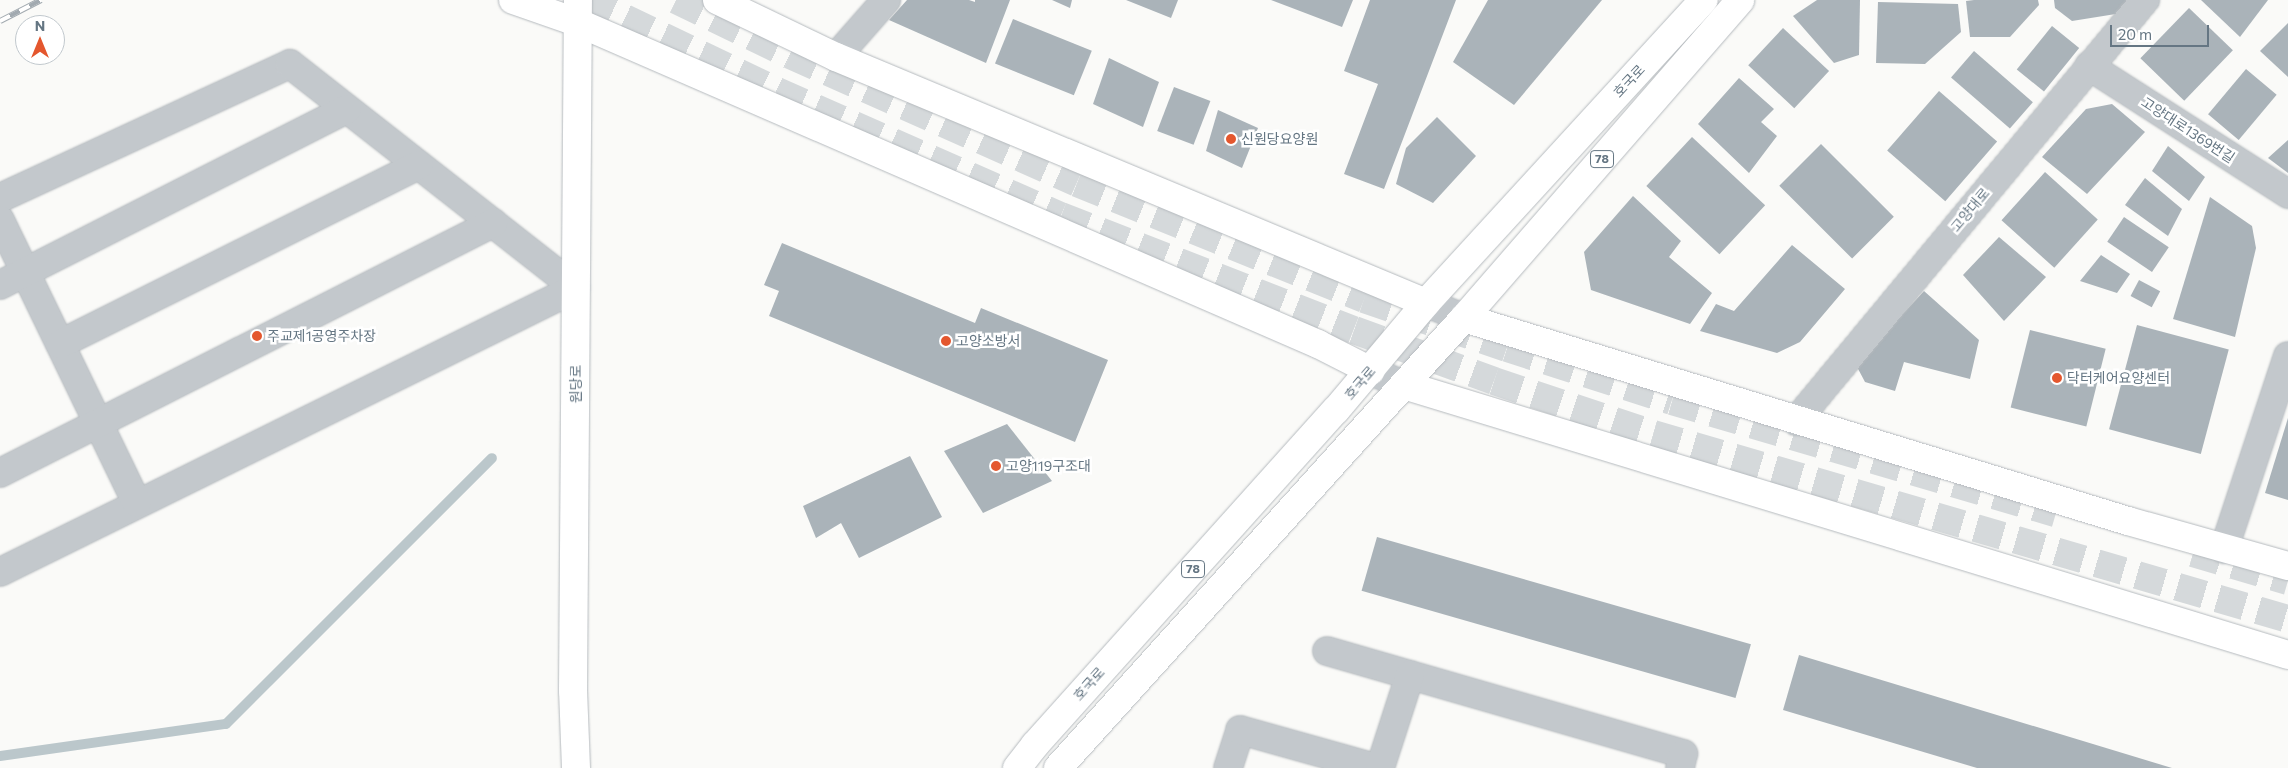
<!DOCTYPE html>
<meta charset="utf-8">
<style>
body{margin:0}
#map{position:relative;width:2288px;height:768px;overflow:hidden;background:#fafaf8;font-family:Commissioner,"Noto Sans KR",sans-serif}
div>[style]{position:absolute}
[style*='--x']{left:calc(var(--x)*1px);top:calc(var(--y)*1px);width:calc(var(--w)*1px);rotate:calc(var(--a)*1deg)}
.stream>*{height:10px;margin:-5px;padding:0 5px;transform-origin:5px;border-radius:5px;background:#bbc7cb}
.building>*{inset:0;background:#aab3b9;transform-origin:0 0}
.major-tunnel>*{height:28px;margin-top:-14px;transform-origin:0;background:repeating-linear-gradient(90deg,#d5d9db 0 28px,transparent 0 42px)}
.roads{filter:drop-shadow(0 0 1px #b5babe) drop-shadow(0 0 1px #b5babe)}
.minor>*{height:28px;margin:-14px;padding:0 14px;transform-origin:14px;border-radius:14px;background:#c3c8cc}
.major>*{height:28px;margin:-14px;padding:0 14px;transform-origin:14px;border-radius:14px;background:#fff}
.rail>*{height:5.5px;margin-top:-2.75px;transform-origin:0;background:repeating-linear-gradient(90deg,#fff 0 11px,#a2aab0 0 22px);box-sizing:border-box;border-block:1px solid #a2aab0}
.dots>*{width:14px;height:14px;translate:-50% -50%;box-sizing:border-box;border:2px solid #fff;border-radius:50%}
span{translate:-50% -50%;white-space:nowrap;text-align:center;line-height:1.15;-webkit-text-stroke:5px #fff;paint-order:stroke}
.shield-label span{padding:1px 4px;background:#fff;border:1px solid;border-radius:4px;-webkit-text-stroke-width:0}
.shield-label{font-size:12px;color:#657683;font-weight:700}
.street-label{font-size:14px;color:#657683}
.poi-label{font-size:14px;color:#657683}
.left{translate:0 -50%;text-align:left}
.north{position:absolute;left:15px;top:15px;width:50px;height:50px;box-sizing:border-box;background:#fff;border:1px solid #c1c8cd;border-radius:50%;rotate:0deg;font-size:14px;font-weight:700;line-height:20px;text-align:center;color:#657683}
.north::after{content:'';display:block;margin:auto;width:18px;height:22px;background:#e4572e;clip-path:polygon(50% 0,100% 100%,50% 72%,0 100%)}
.scale{position:absolute;left:2110px;top:25px;width:99px;height:22px;box-sizing:border-box;border:2px solid #657683;border-top:0;padding-left:6px;font-size:15px;line-height:18px;white-space:nowrap;color:#657683;-webkit-text-stroke:4px #fff;paint-order:stroke}
</style>
<div id="map">
<div class="stream">
<div style="--x:0;--y:756;--w:228;--a:-8.1"></div>
<div style="--x:226;--y:724;--w:376;--a:-45"></div>
</div>
<div class="building">
<div style="clip-path:polygon(907px 0,969px 0,975px 2px,975px 0,1010px 0,986px 63px,889px 20px)"></div>
<div style="clip-path:polygon(1052px 0,1072px 0,1070px 8px)"></div>
<div style="clip-path:polygon(1126px 0,1178px 0,1171px 18px)"></div>
<div style="clip-path:polygon(1271px 0,1353px 0,1342px 27px)"></div>
<div style="clip-path:polygon(1370px 0,1456px 0,1384px 189px,1344px 174px,1378px 84px,1344px 71px)"></div>
<div style="clip-path:polygon(1488px 0,1602px 0,1514px 105px,1453px 62px)"></div>
<div style="clip-path:polygon(1817px 0,1860px 0,1859px 55px,1834px 63px,1793px 16px)"></div>
<div style="clip-path:polygon(1974px 0,2038px 0,2039px 5px,2010px 37px,1970px 37px,1966px 1px)"></div>
<div style="clip-path:polygon(2054px 0,2134px 0,2122px 13px,2072px 21px,2055px 8px)"></div>
<div style="clip-path:polygon(2201px 0,2268px 0,2240px 37px)"></div>
<div style="clip-path:polygon(1878px 2px,1958px 4px,1961px 32px,1925px 64px,1876px 63px)"></div>
<div style="left:2189px;top:8px;width:61px;height:70px;rotate:44deg"></div>
<div style="left:1013px;top:19px;width:85px;height:48px;rotate:22deg"></div>
<div style="clip-path:polygon(2288px 23px,2288px 77px,2260px 51px)"></div>
<div style="left:2052px;top:26px;width:35px;height:56px;rotate:39deg"></div>
<div style="left:1783px;top:28px;width:63px;height:51px;rotate:43deg"></div>
<div style="left:1974px;top:51px;width:78px;height:35px;rotate:41deg"></div>
<div style="clip-path:polygon(1109px 58px,1159px 82px,1143px 127px,1093px 104px)"></div>
<div style="left:2246px;top:69px;width:40px;height:59px;rotate:40deg"></div>
<div style="clip-path:polygon(1739px 78px,1774px 109px,1761px 122px,1777px 136px,1749px 173px,1698px 124px)"></div>
<div style="left:1174px;top:87px;width:39px;height:47px;rotate:21deg"></div>
<div style="left:1939px;top:91px;width:77px;height:79px;rotate:41deg"></div>
<div style="clip-path:polygon(2112px 104px,2145px 132px,2087px 194px,2042px 157px,2086px 109px)"></div>
<div style="clip-path:polygon(1218px 110px,1258px 128px,1242px 168px,1206px 151px)"></div>
<div style="clip-path:polygon(1437px 117px,1476px 156px,1433px 203px,1396px 184px,1406px 148px)"></div>
<div style="left:1692px;top:137px;width:100px;height:67px;rotate:43deg"></div>
<div style="clip-path:polygon(2288px 140px,2288px 173px,2268px 158px)"></div>
<div style="left:1821px;top:144px;width:103px;height:59px;rotate:45deg"></div>
<div style="clip-path:polygon(2168px 146px,2205px 177px,2189px 201px,2152px 171px)"></div>
<div style="left:2045px;top:172px;width:71px;height:65px;rotate:42deg"></div>
<div style="clip-path:polygon(2145px 178px,2182px 209px,2168px 236px,2125px 205px)"></div>
<div style="clip-path:polygon(1633px 196px,1681px 241px,1669px 257px,1712px 293px,1690px 324px,1591px 290px,1584px 252px)"></div>
<div style="clip-path:polygon(2210px 197px,2252px 226px,2256px 248px,2235px 337px,2173px 319px)"></div>
<div style="left:2124px;top:217px;width:54px;height:30px;rotate:34deg"></div>
<div style="clip-path:polygon(1999px 237px,2046px 277px,2004px 321px,1963px 275px)"></div>
<div style="clip-path:polygon(782px 243px,975px 323px,981px 308px,1108px 360px,1075px 442px,769px 316px,779px 291px,764px 285px)"></div>
<div style="clip-path:polygon(1792px 245px,1845px 289px,1800px 342px,1777px 353px,1700px 331px,1716px 304px,1734px 311px)"></div>
<div style="clip-path:polygon(2101px 255px,2130px 274px,2117px 293px,2080px 281px)"></div>
<div style="left:2139px;top:280px;width:24px;height:18px;rotate:28deg"></div>
<div style="clip-path:polygon(1924px 291px,1979px 340px,1970px 379px,1904px 362px,1895px 391px,1865px 382px,1856px 365px)"></div>
<div style="left:2137px;top:325px;width:95px;height:108px;rotate:15deg"></div>
<div style="left:2030px;top:330px;width:78px;height:80px;rotate:14deg"></div>
<div style="clip-path:polygon(2288px 418px,2288px 500px,2265px 493px)"></div>
<div style="clip-path:polygon(1007px 424px,1052px 481px,983px 513px,944px 451px)"></div>
<div style="clip-path:polygon(910px 456px,942px 517px,859px 558px,841px 523px,816px 538px,803px 506px)"></div>
<div style="left:1377px;top:537px;width:389px;height:56px;rotate:16deg"></div>
<div style="clip-path:polygon(1799px 655px,2172px 768px,1977px 768px,1783px 710px)"></div>
</div>
<div class="major-tunnel">
<div style="--x:587;--y:0;--w:211;--a:25.6"></div>
<div style="--x:777;--y:91;--w:310;--a:23.8"></div>
<div style="--x:1061;--y:216;--w:314;--a:21.3"></div>
<div style="--x:1354;--y:330;--w:149;--a:20"></div>
<div style="--x:1494;--y:381;--w:168;--a:18.4"></div>
<div style="--x:1653;--y:434;--w:661;--a:16.24"></div>
<div style="--x:676;--y:0;--w:127;--a:25.8"></div>
<div style="--x:790;--y:55;--w:314;--a:24"></div>
<div style="--x:1077;--y:183;--w:310;--a:22"></div>
<div style="--x:1364;--y:299;--w:151;--a:18.9"></div>
<div style="--x:1507;--y:348;--w:173;--a:17.8"></div>
<div style="--x:1672;--y:401;--w:400;--a:16.3"></div>
<div style="--x:2193;--y:553;--w:99;--a:16.4"></div>
</div>
<div class="roads">
<div class="minor">
<div style="--x:836;--y:57;--w:76;--a:-48.7"></div>
<div style="--x:2089;--y:66;--w:237;--a:32.7"></div>
<div style="--x:0;--y:198;--w:319;--a:-24.8"></div>
<div style="--x:290;--y:64;--w:363;--a:38.1"></div>
<div style="--x:576;--y:288;--w:642;--a:153.75"></div>
<div style="--x:0;--y:220;--w:314;--a:64.2"></div>
<div style="--x:0;--y:285;--w:389;--a:-26.9"></div>
<div style="--x:1426;--y:303;--w:41;--a:21.5"></div>
<div style="--x:60;--y:344;--w:401;--a:-26.5"></div>
<div style="--x:1371;--y:371;--w:36;--a:23"></div>
<div style="--x:1796;--y:421;--w:547;--a:-50.34"></div>
<div style="--x:0;--y:473;--w:553;--a:-26.89"></div>
<div style="--x:2224;--y:549;--w:203;--a:-71.7"></div>
<div style="--x:1327;--y:651;--w:371;--a:16.1"></div>
<div style="--x:1683;--y:754;--w:14;--a:102"></div>
<div style="--x:1228;--y:768;--w:40;--a:-72"></div>
<div style="--x:1240;--y:730;--w:141;--a:15.6"></div>
<div style="--x:1380;--y:768;--w:98;--a:-72.1"></div>
</div>
<div class="major">
<div style="--x:513;--y:0;--w:70;--a:19.2"></div>
<div style="--x:579;--y:23;--w:806;--a:23.48"></div>
<div style="--x:1318;--y:344;--w:59;--a:27"></div>
<div style="--x:717;--y:0;--w:132;--a:25.6"></div>
<div style="--x:836;--y:57;--w:639;--a:22.63"></div>
<div style="--x:1464;--y:318;--w:694;--a:17"></div>
<div style="--x:2128;--y:521;--w:166;--a:15.7"></div>
<div style="--x:1404;--y:385;--w:924;--a:16.98"></div>
<div style="--x:576;--y:768;--w:77;--a:-92.2"></div>
<div style="--x:573;--y:691;--w:691;--a:-89.59"></div>
<div style="--x:1017;--y:768;--w:29;--a:-52"></div>
<div style="--x:1035;--y:745;--w:450;--a:-48.1"></div>
<div style="--x:1336;--y:410;--w:140;--a:-49.9"></div>
<div style="--x:1426;--y:303;--w:411;--a:-47.5"></div>
<div style="--x:1058;--y:768;--w:606;--a:-47.94"></div>
<div style="--x:1464;--y:318;--w:421;--a:-49"></div>
</div>
</div>
<div class="rail">
<div style="--x:0;--y:21;--w:46;--a:-27.1"></div>
</div>
<div class="dots">
<div style="left:1231px;top:139px;background:#e4572e"></div>
<div style="left:257px;top:336px;background:#e4572e"></div>
<div style="left:946px;top:341px;background:#e4572e"></div>
<div style="left:2057px;top:378px;background:#e4572e"></div>
<div style="left:996px;top:466px;background:#e4572e"></div>
</div>
<div class="shield-label">
<span style="left:1602px;top:159px">78</span>
<span style="left:1193px;top:569px">78</span>
</div>
<div class="street-label">
<span style="left:1629px;top:81px;rotate:-47deg">호국로</span>
<span style="left:2188px;top:130px;rotate:33deg">고양대로1369번길</span>
<span style="left:1970px;top:210px;rotate:-50deg">고양대로</span>
<span style="left:1360px;top:383px;rotate:-49deg">호국로</span>
<span style="left:576px;top:384px;rotate:-90deg">원당로</span>
<span style="left:1089px;top:684px;rotate:-48deg">호국로</span>
</div>
<div class="poi-label">
<span class="left" style="left:1241px;top:139px">신원당요양원</span>
<span class="left" style="left:267px;top:336px">주교제1공영주차장</span>
<span class="left" style="left:956px;top:341px">고양소방서</span>
<span class="left" style="left:2067px;top:378px">닥터케어요양센터</span>
<span class="left" style="left:1006px;top:466px">고양119구조대</span>
</div>
<div class="north">N</div>
<div class="scale">20 m</div>
</div>
